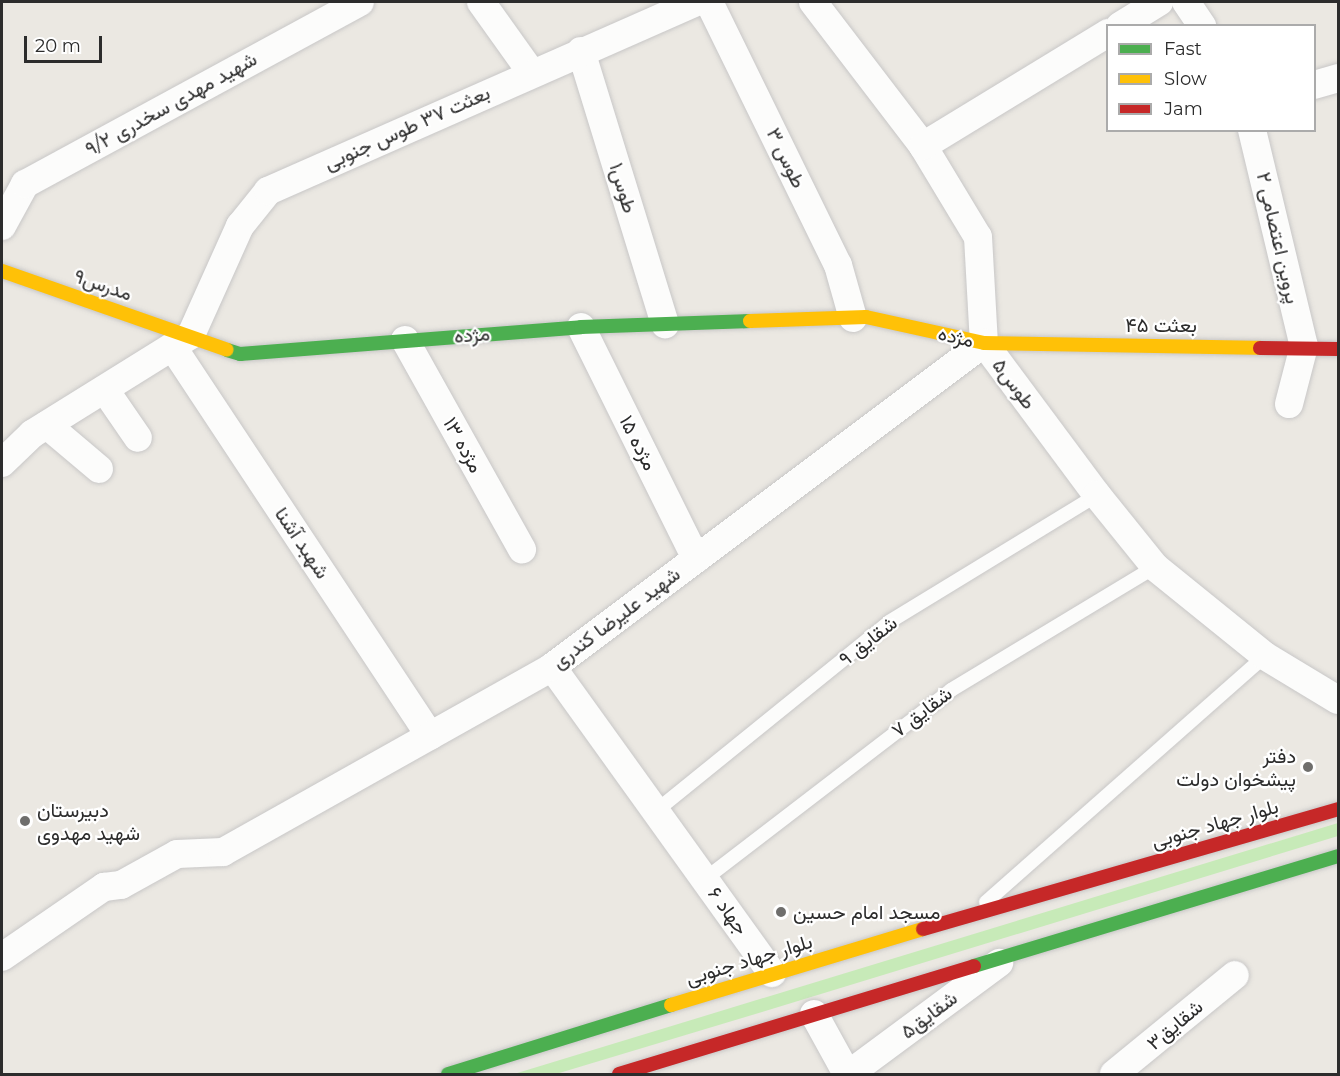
<!DOCTYPE html>
<meta charset="utf-8">
<style>
body{margin:0}
#map{position:relative;width:1340px;height:1076px;overflow:hidden;background:#ebe8e2;font-family:Montserrat,Vazirmatn,sans-serif}
div>[style]{position:absolute}
[style*='--x']{left:calc(var(--x)*1px);top:calc(var(--y)*1px);width:calc(var(--w)*1px);rotate:calc(var(--a)*1deg)}
.green>*{inset:0;background:#c7eab8}
.roads{filter:drop-shadow(0 0 2px #c8c7c7) drop-shadow(0 0 2px #c8c7c7)}
.lane>*{height:14px;margin:-7px;padding:0 7px;transform-origin:7px;border-radius:7px;background:#fcfcfb}
.street>*{height:28px;margin:-14px;padding:0 14px;transform-origin:14px;border-radius:14px;background:#fcfcfb}
.fast>*{height:14px;margin:-7px;padding:0 7px;transform-origin:7px;border-radius:7px;background:#4caf50}
.slow>*{height:14px;margin:-7px;padding:0 7px;transform-origin:7px;border-radius:7px;background:#ffc107}
.jam>*{height:14px;margin:-7px;padding:0 7px;transform-origin:7px;border-radius:7px;background:#c62828}
.dots>*{width:16px;height:16px;translate:-50% -50%;box-sizing:border-box;border:3px solid #fff;border-radius:50%}
span{translate:-50% -50%;white-space:nowrap;text-align:center;line-height:1.15;-webkit-text-stroke:4.5px #fff;paint-order:stroke}
.street-label{font-size:20px;color:#2c2c2c}
.poi-label{font-size:20px;color:#2c2c2c}
.right{translate:-100% -50%;text-align:right}
.left{translate:0 -50%;text-align:left}
.frame{position:absolute;inset:0;border:3px solid #2c2c2c;pointer-events:none}
.legend{position:absolute;left:1106px;top:24px;width:210px;height:108px;box-sizing:border-box;background:#fff;border:2px solid #ababab;margin:0;padding:8px 10px;list-style:none;font-size:18px;color:#2c2c2c}
.legend li{display:flex;align-items:center;gap:12px;height:30px}
.legend b{width:30px;border:2px solid #ababab}
.scale{position:absolute;left:24px;top:36px;width:78px;height:27px;box-sizing:border-box;border:3px solid #2c2c2c;border-top:0;padding-left:8px;font-size:18px;line-height:21px;white-space:nowrap;color:#2c2c2c;-webkit-text-stroke:4px #fff;paint-order:stroke}
</style>
<div id="map">
<div class="green">
<div style="clip-path:polygon(1338px 823px,1338px 836px,762px 1012px,556px 1074px,514px 1074px)"></div>
</div>
<div class="roads">
<div class="lane">
<div style="--x:656;--y:811;--w:300;--a:-39"></div>
<div style="--x:889;--y:622;--w:244;--a:-31.4"></div>
<div style="--x:705;--y:879;--w:310;--a:-37.5"></div>
<div style="--x:951;--y:690;--w:238;--a:-31.1"></div>
<div style="--x:986;--y:902;--w:372;--a:-41.4"></div>
</div>
<div class="street">
<div style="--x:481;--y:2;--w:86;--a:54.5"></div>
<div style="--x:709;--y:2;--w:293;--a:63.9"></div>
<div style="--x:838;--y:265;--w:55;--a:74.2"></div>
<div style="--x:813;--y:2;--w:181;--a:52.6"></div>
<div style="--x:923;--y:146;--w:106;--a:58.9"></div>
<div style="--x:978;--y:237;--w:106;--a:86.8"></div>
<div style="--x:984;--y:343;--w:189;--a:53.4"></div>
<div style="--x:1097;--y:495;--w:92;--a:51.1"></div>
<div style="--x:1155;--y:567;--w:141;--a:39"></div>
<div style="--x:1265;--y:656;--w:85;--a:31.1"></div>
<div style="--x:1186;--y:2;--w:29;--a:56"></div>
<div style="--x:1120;--y:26;--w:46;--a:-31.6"></div>
<div style="--x:581;--y:51;--w:286;--a:72.9"></div>
<div style="--x:1314;--y:85;--w:25;--a:-16"></div>
<div style="--x:1252;--y:130;--w:222;--a:76.5"></div>
<div style="--x:1304;--y:346;--w:60;--a:104.5"></div>
<div style="--x:923;--y:146;--w:217;--a:-31.4"></div>
<div style="--x:2;--y:226;--w:48;--a:-61.3"></div>
<div style="--x:25;--y:184;--w:381;--a:-28.5"></div>
<div style="--x:581;--y:327;--w:259;--a:63.6"></div>
<div style="--x:405;--y:340;--w:240;--a:60.8"></div>
<div style="--x:174;--y:349;--w:464;--a:56.5"></div>
<div style="--x:105;--y:390;--w:58;--a:55.5"></div>
<div style="--x:47;--y:425;--w:68;--a:40.2"></div>
<div style="--x:2;--y:463;--w:42;--a:-44"></div>
<div style="--x:32;--y:434;--w:187;--a:-31.9"></div>
<div style="--x:191;--y:335;--w:120;--a:-65.8"></div>
<div style="--x:240;--y:226;--w:45;--a:-51.3"></div>
<div style="--x:268;--y:191;--w:468;--a:-23.8"></div>
<div style="--x:552;--y:667;--w:377;--a:54.3"></div>
<div style="--x:2;--y:957;--w:124;--a:-34.5"></div>
<div style="--x:104;--y:887;--w:17;--a:-7"></div>
<div style="--x:121;--y:885;--w:64;--a:-29"></div>
<div style="--x:177;--y:854;--w:46;--a:-2.5"></div>
<div style="--x:223;--y:852;--w:377;--a:-29.3"></div>
<div style="--x:552;--y:667;--w:540;--a:-36.87"></div>
<div style="--x:814;--y:1014;--w:68;--a:61.2"></div>
<div style="--x:849;--y:1074;--w:187;--a:-36.5"></div>
<div style="--x:1114;--y:1074;--w:156;--a:-39.3"></div>
</div>
<div class="fast">
<div style="--x:227;--y:350;--w:14;--a:17"></div>
<div style="--x:240;--y:354;--w:342;--a:-4.5"></div>
<div style="--x:581;--y:327;--w:169;--a:-2"></div>
<div style="--x:974;--y:966;--w:380;--a:-16.8"></div>
<div style="--x:448;--y:1074;--w:233;--a:-17.2"></div>
</div>
<div class="slow">
<div style="--x:2;--y:271;--w:238;--a:19.3"></div>
<div style="--x:750;--y:321;--w:116;--a:-2"></div>
<div style="--x:866;--y:317;--w:121;--a:12.4"></div>
<div style="--x:984;--y:343;--w:276;--a:1"></div>
<div style="--x:671;--y:1005;--w:263;--a:-16.8"></div>
</div>
<div class="jam">
<div style="--x:1260;--y:348;--w:78;--a:0.7"></div>
<div style="--x:923;--y:929;--w:432;--a:-16.1"></div>
<div style="--x:619;--y:1074;--w:371;--a:-16.9"></div>
</div>
</div>
<div class="dots">
<div style="left:1308px;top:767px;background:#6f6e6c"></div>
<div style="left:25px;top:821px;background:#6f6e6c"></div>
<div style="left:781px;top:912px;background:#6f6e6c"></div>
</div>
<div class="street-label">
<span style="left:171px;top:104px;rotate:-29deg">شهید مهدی سخدری ۹/۲</span>
<span style="left:407px;top:128px;rotate:-24deg">بعثت ۳۷ طوس جنوبی</span>
<span style="left:786px;top:158px;rotate:64deg">طوس ۳</span>
<span style="left:623px;top:188px;rotate:73deg">طوس۱</span>
<span style="left:1278px;top:238px;rotate:77deg">پروین اعتصامی ۲</span>
<span style="left:103px;top:285px;rotate:19deg">مدرس۹</span>
<span style="left:1161px;top:325px">بعثت ۴۵</span>
<span style="left:472px;top:335px;rotate:-4deg">مژده</span>
<span style="left:956px;top:337px;rotate:13deg">مژده</span>
<span style="left:1014px;top:384px;rotate:53deg">طوس۵</span>
<span style="left:638px;top:443px;rotate:63deg">مژده ۱۵</span>
<span style="left:463px;top:445px;rotate:61deg">مژده ۱۳</span>
<span style="left:302px;top:543px;rotate:56deg">شهبد آشنا</span>
<span style="left:616px;top:618px;rotate:-37deg">شهید علیرضا کندری</span>
<span style="left:868px;top:641px;rotate:-38deg">شقایق ۹</span>
<span style="left:922px;top:712px;rotate:-37deg">شقایق ۷</span>
<span style="left:1215px;top:824px;rotate:-16deg">بلوار جهاد جنوبی</span>
<span style="left:728px;top:911px;rotate:54deg">جهاد ۶</span>
<span style="left:749px;top:960px;rotate:-17deg">بلوار جهاد جنوبی</span>
<span style="left:929px;top:1015px;rotate:-37deg">شقایق۵</span>
<span style="left:1175px;top:1025px;rotate:-40deg">شقایق۳</span>
</div>
<div class="poi-label">
<span class="right" style="left:1296px;top:768px">دفتر<br>پیشخوان دولت</span>
<span class="left" style="left:37px;top:822px">دبیرستان<br>شهید مهدوی</span>
<span class="left" style="left:793px;top:912px">مسجد امام حسین</span>
</div>
<div class="frame"></div>
<ul class="legend">
<li><b style="height:8px;background:#4caf50"></b>Fast</li>
<li><b style="height:8px;background:#ffc107"></b>Slow</li>
<li><b style="height:8px;background:#c62828"></b>Jam</li>
</ul>
<div class="scale">20 m</div>
</div>
